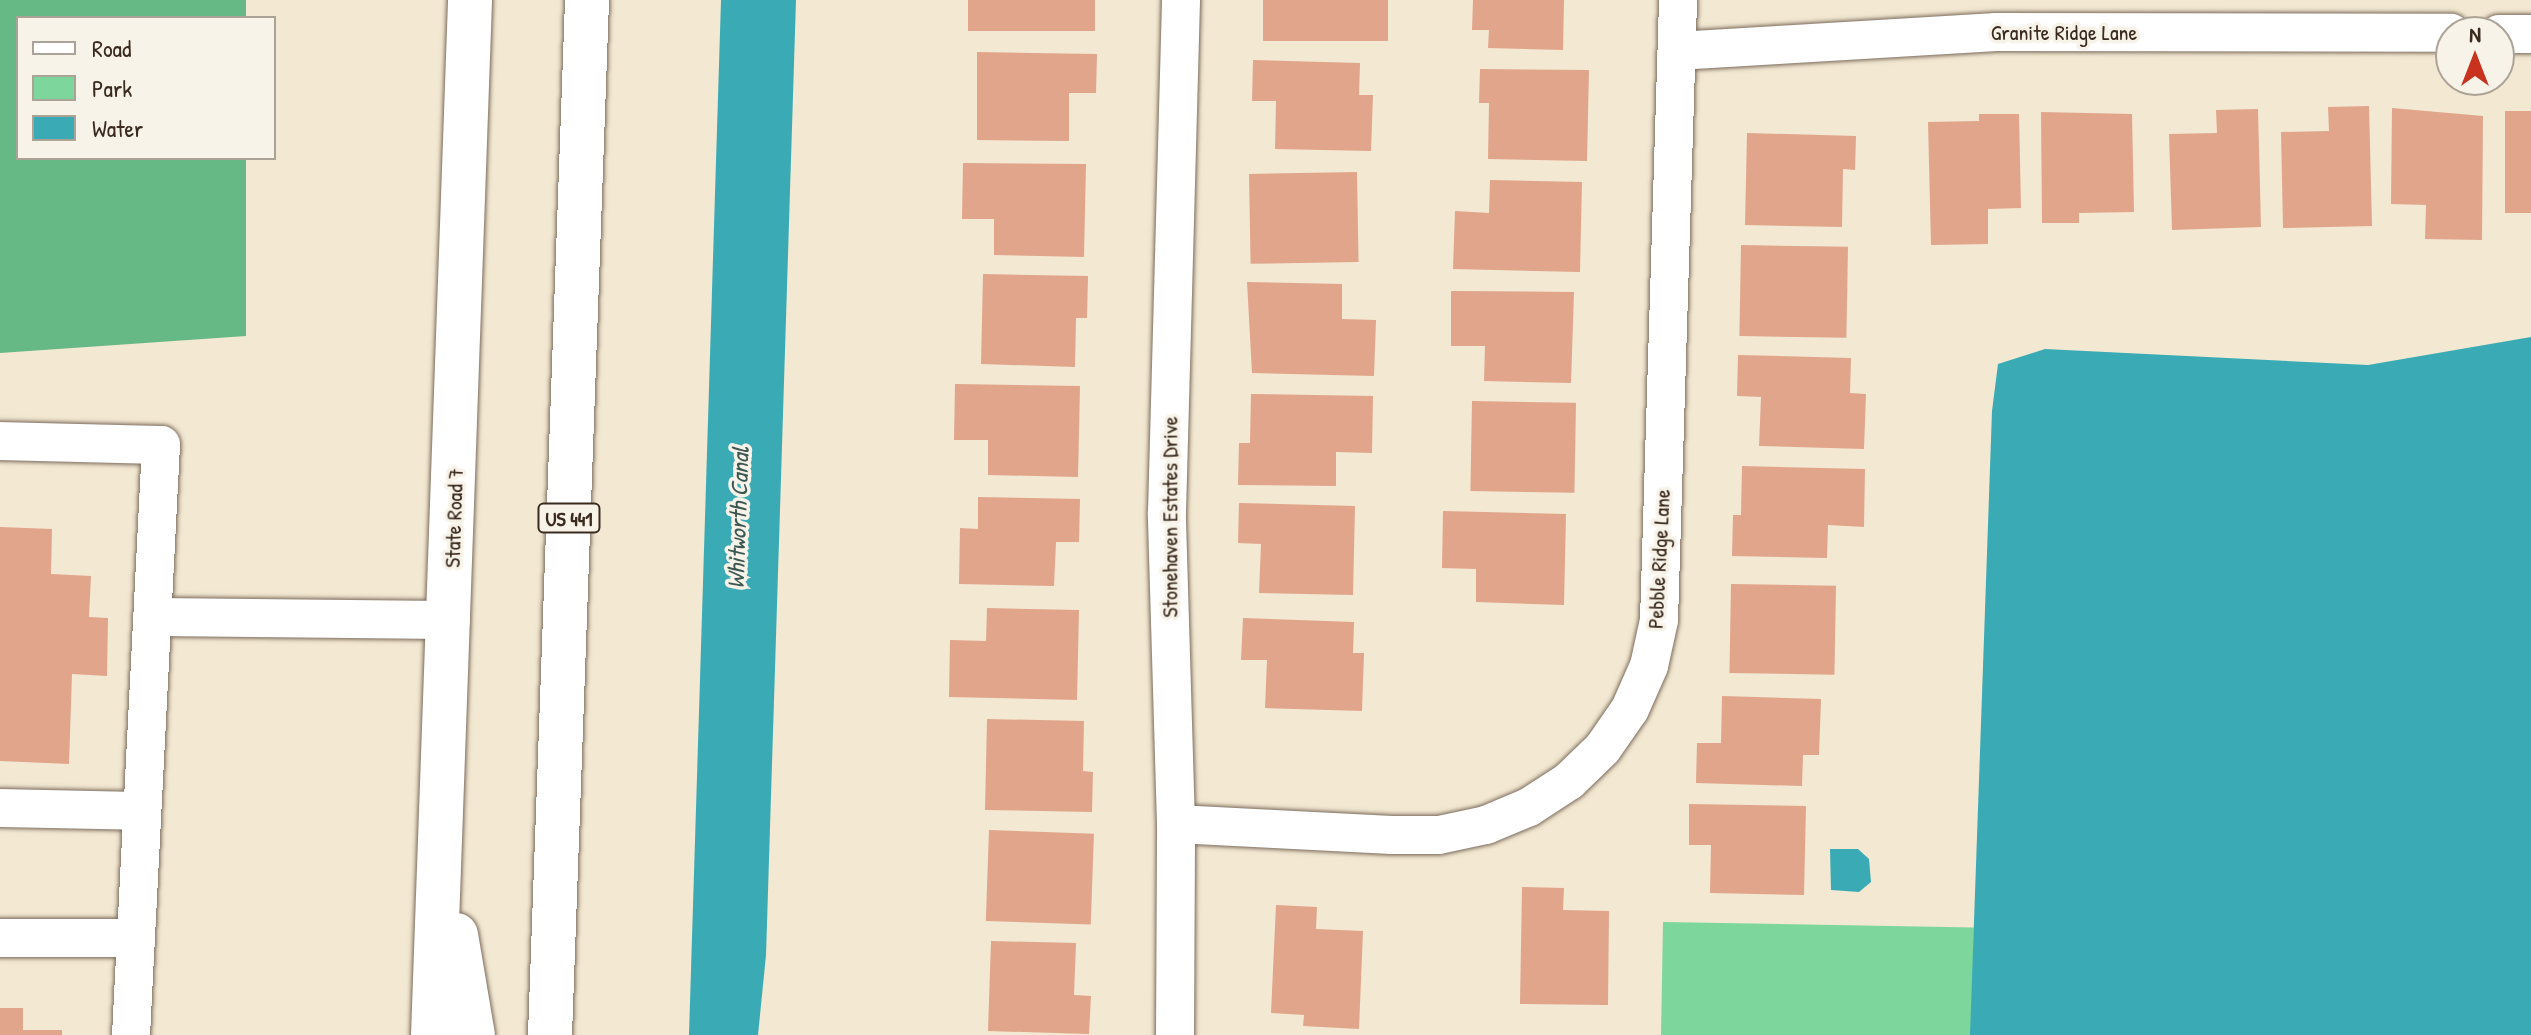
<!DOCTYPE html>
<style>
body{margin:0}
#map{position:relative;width:2531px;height:1035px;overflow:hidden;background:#f3e8d1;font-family:"Patrick Hand",sans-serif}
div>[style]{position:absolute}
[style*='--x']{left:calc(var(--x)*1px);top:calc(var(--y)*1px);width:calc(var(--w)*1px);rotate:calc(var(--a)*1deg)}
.green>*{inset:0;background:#7dd79d;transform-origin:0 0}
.forest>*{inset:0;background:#66b884}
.water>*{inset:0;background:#3aabb5}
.building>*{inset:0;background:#e0a58b;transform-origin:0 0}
.roads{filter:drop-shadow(0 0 2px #7b6c5d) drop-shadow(0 0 2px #7b6c5d)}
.minor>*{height:38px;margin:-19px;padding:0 19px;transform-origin:19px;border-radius:19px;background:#fff}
.major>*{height:44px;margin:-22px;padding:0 22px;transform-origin:22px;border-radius:22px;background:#fff}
span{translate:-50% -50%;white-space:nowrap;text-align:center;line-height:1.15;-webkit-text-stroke:7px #f7f3e8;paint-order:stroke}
.shield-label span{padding:2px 6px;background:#f7f3e8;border:2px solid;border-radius:6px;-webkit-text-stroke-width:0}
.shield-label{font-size:20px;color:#3b2a1e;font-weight:700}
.street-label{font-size:22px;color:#3b2a1e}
.water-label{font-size:24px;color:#3b5753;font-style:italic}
.legend{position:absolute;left:16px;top:16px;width:260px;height:144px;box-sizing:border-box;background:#f7f3e8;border:2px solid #aca397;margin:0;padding:10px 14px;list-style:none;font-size:24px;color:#3b2a1e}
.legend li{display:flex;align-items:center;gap:16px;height:40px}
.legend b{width:40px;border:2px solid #aca397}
.north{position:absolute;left:2435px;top:16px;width:80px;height:80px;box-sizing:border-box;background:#f7f3e8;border:2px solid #aca397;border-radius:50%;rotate:0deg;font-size:22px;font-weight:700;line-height:32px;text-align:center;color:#3b2a1e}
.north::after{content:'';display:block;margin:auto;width:28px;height:36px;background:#c8321e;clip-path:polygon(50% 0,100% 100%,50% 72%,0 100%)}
</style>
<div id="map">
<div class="green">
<div style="left:1663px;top:922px;width:311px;height:113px;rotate:1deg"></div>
</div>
<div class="forest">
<div style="clip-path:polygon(0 0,246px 0,246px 18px,18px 18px,18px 158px,246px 158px,246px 336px,0 353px)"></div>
</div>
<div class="water">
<div style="clip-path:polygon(721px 0,796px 0,766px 955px,758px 1035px,689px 1035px)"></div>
<div style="clip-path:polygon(2531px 337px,2531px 1035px,1970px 1035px,1992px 411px,1998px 364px,2045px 349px,2368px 365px)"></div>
<div style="clip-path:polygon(1830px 849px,1858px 849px,1869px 859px,1871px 882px,1859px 892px,1831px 890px)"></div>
</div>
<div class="building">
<div style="left:968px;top:0;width:127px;height:31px"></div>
<div style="left:1263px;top:0;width:125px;height:41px"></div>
<div style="clip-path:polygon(1473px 0,1564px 0,1563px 50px,1488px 48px,1489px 30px,1472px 30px)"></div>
<div style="clip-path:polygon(977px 52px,1097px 54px,1096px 93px,1069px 93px,1069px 141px,977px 140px)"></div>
<div style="clip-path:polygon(1253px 60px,1360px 63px,1359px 95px,1373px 95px,1371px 151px,1275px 149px,1276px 101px,1252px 101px)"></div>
<div style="clip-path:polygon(1480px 69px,1589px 70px,1587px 161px,1488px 159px,1489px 103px,1479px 103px)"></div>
<div style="clip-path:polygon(2369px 106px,2372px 226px,2283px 228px,2281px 132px,2329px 131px,2328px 107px)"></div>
<div style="clip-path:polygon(2392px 108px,2483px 116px,2482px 240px,2425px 239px,2426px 205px,2391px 204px)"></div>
<div style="clip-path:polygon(2258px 109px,2261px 227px,2172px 230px,2169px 134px,2217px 133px,2216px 110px)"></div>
<div style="left:2505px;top:111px;width:26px;height:102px"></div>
<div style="clip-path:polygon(2041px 112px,2132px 114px,2134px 212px,2079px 213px,2079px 223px,2042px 223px)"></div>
<div style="clip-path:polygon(1979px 114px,2019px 114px,2021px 208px,1988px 209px,1988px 244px,1931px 245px,1928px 122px,1979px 121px)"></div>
<div style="clip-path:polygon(1747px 133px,1856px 136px,1855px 170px,1843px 169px,1842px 227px,1745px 225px)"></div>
<div style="clip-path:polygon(963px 163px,1086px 164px,1084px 257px,994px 255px,994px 219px,962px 219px)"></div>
<div style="left:1357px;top:172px;width:90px;height:108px;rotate:89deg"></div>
<div style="clip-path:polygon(1490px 180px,1582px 182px,1580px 272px,1453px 269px,1455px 211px,1489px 213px)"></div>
<div style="left:1741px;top:245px;width:107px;height:91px;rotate:1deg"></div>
<div style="clip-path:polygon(983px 274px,1088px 276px,1087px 318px,1076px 318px,1075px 367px,981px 364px)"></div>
<div style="clip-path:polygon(1247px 282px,1342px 284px,1342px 319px,1376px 320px,1374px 376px,1252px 373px)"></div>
<div style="clip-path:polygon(1451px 291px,1574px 292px,1571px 383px,1484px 381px,1485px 346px,1451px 346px)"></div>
<div style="clip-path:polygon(1738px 355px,1851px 358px,1850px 393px,1866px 394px,1864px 449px,1759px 446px,1761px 397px,1737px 396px)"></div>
<div style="clip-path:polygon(955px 384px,1080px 386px,1078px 477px,988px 475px,988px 440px,954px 440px)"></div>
<div style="clip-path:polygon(1251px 394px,1373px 396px,1372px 453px,1336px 452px,1336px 486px,1238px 485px,1239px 443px,1250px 443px)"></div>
<div style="left:1472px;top:401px;width:104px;height:90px;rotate:1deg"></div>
<div style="clip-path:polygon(1742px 466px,1865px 469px,1864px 527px,1828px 525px,1827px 558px,1732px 556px,1733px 515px,1741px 515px)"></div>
<div style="clip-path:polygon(978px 497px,1080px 499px,1079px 542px,1056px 542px,1054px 586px,959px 584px,960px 528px,978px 529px)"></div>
<div style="clip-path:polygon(1239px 503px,1355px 506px,1353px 595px,1259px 593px,1261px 544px,1238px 543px)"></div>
<div style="clip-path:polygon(1443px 511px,1566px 514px,1564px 605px,1476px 602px,1476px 569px,1442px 568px)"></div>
<div style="clip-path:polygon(0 527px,52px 529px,51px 574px,91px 576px,89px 617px,108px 618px,107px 676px,72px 674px,69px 764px,0 761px)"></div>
<div style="left:1731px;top:584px;width:105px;height:89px;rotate:1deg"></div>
<div style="clip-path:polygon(987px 608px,1079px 610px,1077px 700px,949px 697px,950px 640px,986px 641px)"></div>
<div style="clip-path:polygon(1243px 618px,1354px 622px,1353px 653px,1364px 653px,1362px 711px,1265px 708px,1267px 660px,1241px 660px)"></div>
<div style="clip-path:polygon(1722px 696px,1821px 699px,1819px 755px,1803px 755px,1802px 786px,1696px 783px,1697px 743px,1721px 743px)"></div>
<div style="clip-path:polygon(987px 719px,1084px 721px,1083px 771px,1093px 772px,1092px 812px,985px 810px)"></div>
<div style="clip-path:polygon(1689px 804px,1806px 806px,1804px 895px,1710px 893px,1711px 845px,1689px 845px)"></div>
<div style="left:989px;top:830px;width:105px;height:91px;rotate:2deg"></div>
<div style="clip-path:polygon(1522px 887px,1564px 888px,1563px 910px,1609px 911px,1608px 1005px,1520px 1004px)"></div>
<div style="clip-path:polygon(1276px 905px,1317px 907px,1316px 929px,1363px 931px,1359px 1029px,1303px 1026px,1304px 1015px,1271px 1013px)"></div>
<div style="clip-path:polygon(991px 941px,1076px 943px,1074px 995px,1091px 996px,1089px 1034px,988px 1031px)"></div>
<div style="clip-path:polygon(0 1008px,23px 1008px,23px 1030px,62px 1030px,62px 1035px,0 1035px)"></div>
</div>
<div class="roads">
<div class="minor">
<div style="--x:2499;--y:34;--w:32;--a:0"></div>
<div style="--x:1677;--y:51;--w:320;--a:-3.4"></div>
<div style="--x:1996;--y:32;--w:455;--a:0.1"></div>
<div style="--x:0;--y:441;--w:161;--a:1.4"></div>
<div style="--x:161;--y:445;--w:591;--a:92.91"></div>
<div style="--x:152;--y:617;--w:299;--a:0.6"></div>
<div style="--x:0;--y:808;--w:142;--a:1.2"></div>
<div style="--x:1176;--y:824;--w:216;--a:2.9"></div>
<div style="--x:1392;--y:835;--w:47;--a:0"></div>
<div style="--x:1439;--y:835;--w:48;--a:-12"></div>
<div style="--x:1486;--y:825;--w:47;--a:-22.7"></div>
<div style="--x:1529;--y:807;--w:48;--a:-33"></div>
<div style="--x:1569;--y:781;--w:47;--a:-44.1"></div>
<div style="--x:1603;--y:748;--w:47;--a:-55.3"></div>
<div style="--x:1630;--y:709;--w:47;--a:-66.2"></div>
<div style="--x:1649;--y:666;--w:47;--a:-77.7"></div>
<div style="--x:1659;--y:620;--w:620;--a:-88.24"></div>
<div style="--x:0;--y:938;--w:136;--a:0"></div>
<div style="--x:1175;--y:1035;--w:211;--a:-89.7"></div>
<div style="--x:1176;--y:824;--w:312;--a:-91.7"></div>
<div style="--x:1167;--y:512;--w:512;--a:-88.43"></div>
</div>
<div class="major">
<div style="--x:456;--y:935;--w:101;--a:80.4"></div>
<div style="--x:433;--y:1035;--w:1036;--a:-87.95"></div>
<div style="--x:550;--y:1035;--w:1036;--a:-87.95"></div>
</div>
</div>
<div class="shield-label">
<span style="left:569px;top:518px">US 441</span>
</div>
<div class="street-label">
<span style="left:2064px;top:33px">Granite Ridge Lane</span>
<span style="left:1170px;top:517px;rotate:-90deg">Stonehaven Estates Drive</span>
<span style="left:454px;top:518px;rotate:-88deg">State Road 7</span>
<span style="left:1659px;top:559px;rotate:-87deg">Pebble Ridge Lane</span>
</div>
<div class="water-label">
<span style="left:738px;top:518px;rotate:-88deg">Whitworth Canal</span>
</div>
<ul class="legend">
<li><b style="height:10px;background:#fff"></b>Road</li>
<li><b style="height:22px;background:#7dd79d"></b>Park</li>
<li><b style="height:22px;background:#3aabb5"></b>Water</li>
</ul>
<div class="north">N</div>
</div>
